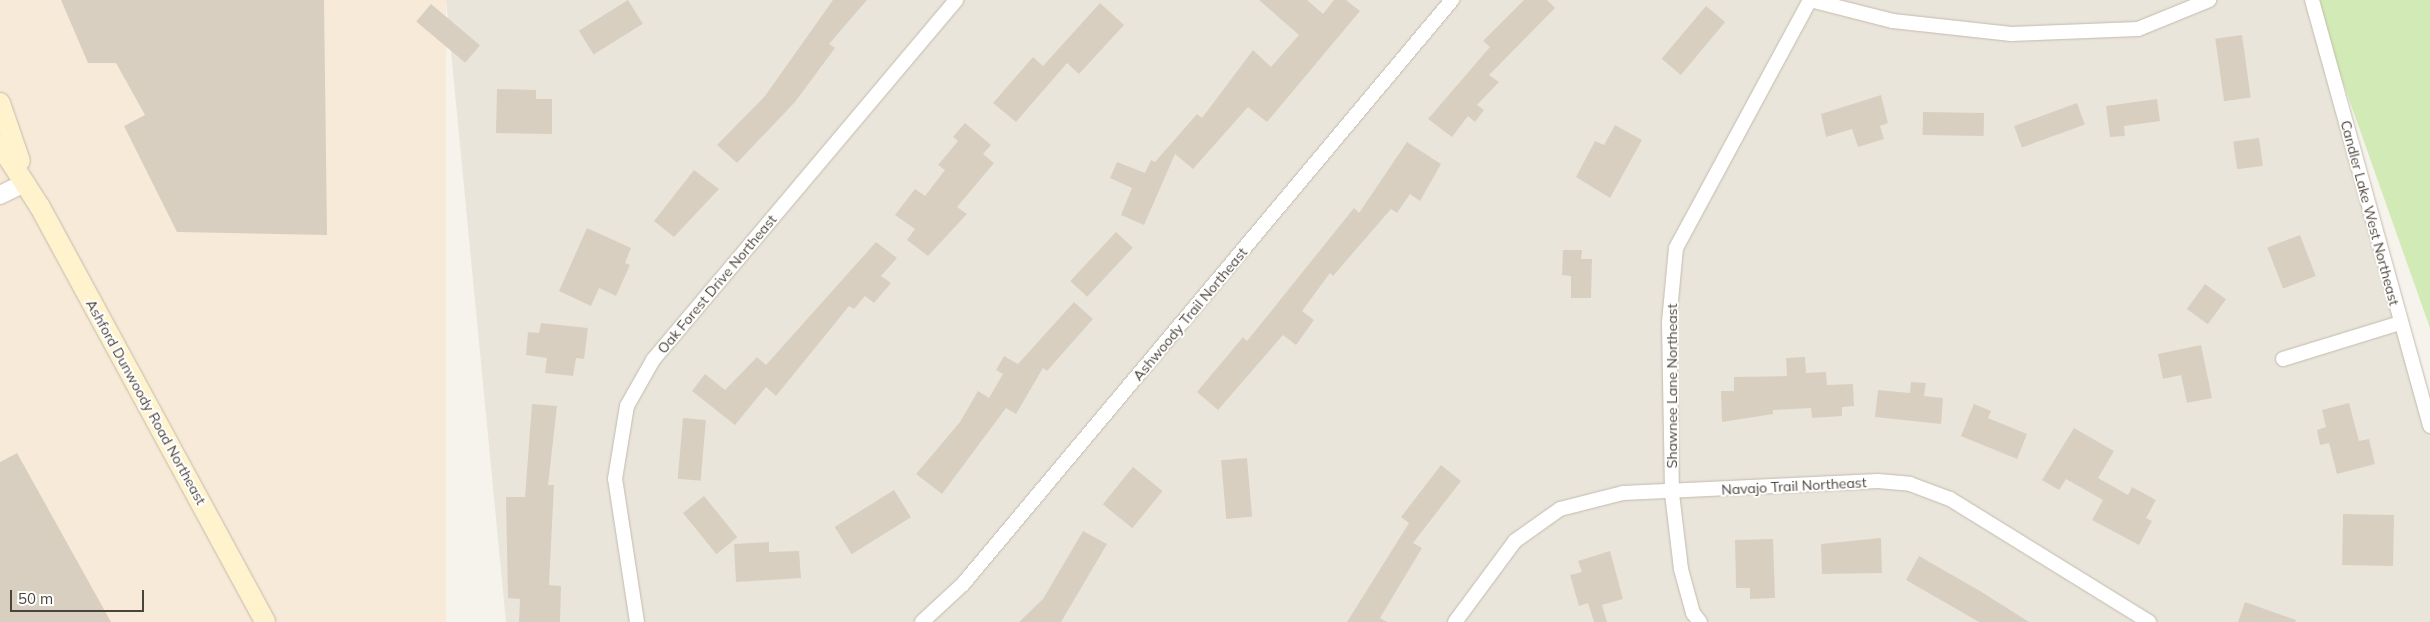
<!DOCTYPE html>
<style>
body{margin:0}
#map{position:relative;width:2430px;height:622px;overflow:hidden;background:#f6f3ec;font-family:Mulish,sans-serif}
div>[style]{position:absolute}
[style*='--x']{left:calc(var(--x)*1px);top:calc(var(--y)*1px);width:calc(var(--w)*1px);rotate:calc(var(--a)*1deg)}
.residential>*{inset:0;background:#eae5da}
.commercial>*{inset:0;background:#f7ead8;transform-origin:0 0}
.green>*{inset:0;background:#d2eab5}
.building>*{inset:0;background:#d8cfc1;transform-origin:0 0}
.roads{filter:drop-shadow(0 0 1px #c2bbae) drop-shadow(0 0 1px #c2bbae)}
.minor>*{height:14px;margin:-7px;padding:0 7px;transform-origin:7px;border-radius:7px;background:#fff}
.tertiary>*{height:18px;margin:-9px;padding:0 9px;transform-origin:9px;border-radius:9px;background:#fff}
.secondary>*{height:20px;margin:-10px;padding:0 10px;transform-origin:10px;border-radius:10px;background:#fff3cd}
span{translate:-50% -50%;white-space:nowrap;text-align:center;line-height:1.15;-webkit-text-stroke:4px #fff;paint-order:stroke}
.street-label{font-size:14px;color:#4b4439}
.scale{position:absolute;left:10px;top:590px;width:134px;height:22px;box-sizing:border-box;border:2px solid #4b4439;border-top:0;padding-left:6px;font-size:15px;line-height:18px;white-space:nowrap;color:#4b4439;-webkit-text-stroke:4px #fff;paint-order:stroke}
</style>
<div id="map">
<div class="residential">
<div style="clip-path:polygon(446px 0,2315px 0,2430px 397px,2430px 622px,506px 622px)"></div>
</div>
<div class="commercial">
<div style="left:0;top:0;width:446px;height:622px"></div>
</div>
<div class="green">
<div style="clip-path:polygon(2315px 0,2430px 0,2430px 328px,2316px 6px)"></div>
</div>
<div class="building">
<div style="clip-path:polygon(61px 0,324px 0,327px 235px,177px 232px,124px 126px,145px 115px,116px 63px,88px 63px)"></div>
<div style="left:628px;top:0;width:28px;height:58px;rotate:58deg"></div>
<div style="clip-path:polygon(833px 0,867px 0,829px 44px,835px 48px,795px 102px,737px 163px,717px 145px,765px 96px)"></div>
<div style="clip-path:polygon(1259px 0,1307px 0,1323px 14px,1334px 0,1346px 0,1360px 11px,1267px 122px,1248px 107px,1193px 169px,1175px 154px,1144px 225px,1121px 215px,1132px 188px,1110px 178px,1117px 162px,1145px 173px,1151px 160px,1155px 162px,1197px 114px,1202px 118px,1253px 50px,1271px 67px,1299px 35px)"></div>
<div style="clip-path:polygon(1524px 0,1547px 0,1555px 8px,1489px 75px,1499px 82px,1477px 105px,1484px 110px,1475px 122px,1468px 116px,1452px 137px,1428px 119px,1490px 47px,1483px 41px)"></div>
<div style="clip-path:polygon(1100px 3px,1124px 25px,1079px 74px,1067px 63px,1016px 122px,993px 103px,1033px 57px,1043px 66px)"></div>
<div style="left:431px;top:4px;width:64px;height:23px;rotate:40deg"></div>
<div style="left:1706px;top:6px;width:25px;height:69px;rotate:40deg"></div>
<div style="left:2242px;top:35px;width:63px;height:27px;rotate:82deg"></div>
<div style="clip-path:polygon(497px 89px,536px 90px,536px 99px,552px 99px,552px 134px,496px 133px)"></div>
<div style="clip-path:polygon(1881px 95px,1888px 123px,1880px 126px,1884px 139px,1858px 147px,1852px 129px,1826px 137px,1821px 114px)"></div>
<div style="clip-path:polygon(2157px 99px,2160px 121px,2124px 126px,2125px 136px,2110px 137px,2106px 106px)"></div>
<div style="left:2077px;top:103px;width:23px;height:67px;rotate:70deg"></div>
<div style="left:1923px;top:112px;width:61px;height:23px;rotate:1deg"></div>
<div style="clip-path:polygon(965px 123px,991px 145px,983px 154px,994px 163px,957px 207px,967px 214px,928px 256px,907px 240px,915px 229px,895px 215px,915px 189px,925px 196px,945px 170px,938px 165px,958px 141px,953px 137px)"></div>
<div style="clip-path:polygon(1615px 125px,1642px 140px,1610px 198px,1576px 177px,1595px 141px,1604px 145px)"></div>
<div style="left:2259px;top:138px;width:28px;height:26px;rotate:82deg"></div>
<div style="clip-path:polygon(1407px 142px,1441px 164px,1420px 201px,1410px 194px,1397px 213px,1391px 209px,1333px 276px,1330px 273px,1302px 311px,1314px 320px,1296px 345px,1283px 335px,1218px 410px,1197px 392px,1243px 337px,1247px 341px,1354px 208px,1359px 213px)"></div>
<div style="clip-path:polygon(694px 170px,719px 189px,674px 237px,654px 221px)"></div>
<div style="clip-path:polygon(587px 228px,631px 248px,625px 263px,630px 265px,616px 296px,599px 288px,591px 306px,559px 291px)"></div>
<div style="left:1116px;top:232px;width:23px;height:67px;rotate:43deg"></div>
<div style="left:2300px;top:235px;width:44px;height:35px;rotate:69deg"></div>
<div style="clip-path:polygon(876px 242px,897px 258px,881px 276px,891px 283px,874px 303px,865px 296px,854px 309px,849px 306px,776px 396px,766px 387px,735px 425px,692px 391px,705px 374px,725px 390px,757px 357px,766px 365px)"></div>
<div style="clip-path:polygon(1563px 250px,1582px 250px,1581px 259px,1592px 259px,1591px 298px,1571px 298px,1571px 276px,1562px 275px)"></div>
<div style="left:2205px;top:284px;width:26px;height:31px;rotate:36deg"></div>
<div style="clip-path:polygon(1074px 302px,1093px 319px,1047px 371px,1043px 368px,1016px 414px,1006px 408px,942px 494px,916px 474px,960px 422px,978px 391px,989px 398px,1003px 374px,996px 370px,1004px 356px,1018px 364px)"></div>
<div style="clip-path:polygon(541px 323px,588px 328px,584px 359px,576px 358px,573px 376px,545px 373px,547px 358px,526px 355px,528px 332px,539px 333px)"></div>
<div style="clip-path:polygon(2201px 345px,2212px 398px,2187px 403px,2181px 375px,2163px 379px,2158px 354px)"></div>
<div style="clip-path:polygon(1805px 357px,1806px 373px,1826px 372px,1827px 385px,1853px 384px,1854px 406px,1842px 407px,1842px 416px,1812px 418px,1811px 408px,1773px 410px,1773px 414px,1722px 422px,1721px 391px,1734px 391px,1734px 377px,1787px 376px,1786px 358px)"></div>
<div style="clip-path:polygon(1911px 382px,1926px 383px,1924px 396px,1943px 398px,1941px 424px,1875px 417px,1878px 390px,1910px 393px)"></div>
<div style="clip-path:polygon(2349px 403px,2359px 441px,2369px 439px,2375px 464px,2337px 474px,2329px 443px,2320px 445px,2317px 430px,2326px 427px,2322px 410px)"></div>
<div style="clip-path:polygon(532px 404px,557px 406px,548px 485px,554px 485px,549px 585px,561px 586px,560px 622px,519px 622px,520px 599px,508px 598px,506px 497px,525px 497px)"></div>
<div style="clip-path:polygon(1974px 404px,1991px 411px,1988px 418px,2027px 434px,2017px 459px,1961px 436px)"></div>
<div style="left:683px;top:418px;width:23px;height:61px;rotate:5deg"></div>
<div style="clip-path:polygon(2074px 428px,2114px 451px,2098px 478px,2128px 495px,2132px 487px,2156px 500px,2146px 518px,2152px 521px,2139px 545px,2092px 520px,2103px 500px,2066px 479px,2059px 490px,2042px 480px)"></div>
<div style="clip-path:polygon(17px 453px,111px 622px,0 622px,0 462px)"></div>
<div style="left:1247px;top:458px;width:59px;height:26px;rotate:85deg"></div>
<div style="clip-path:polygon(1441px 465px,1461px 481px,1413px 543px,1422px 548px,1380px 618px,1387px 622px,1347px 622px,1409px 523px,1401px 517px)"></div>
<div style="left:1133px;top:467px;width:38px;height:48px;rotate:39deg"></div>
<div style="left:894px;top:490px;width:32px;height:70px;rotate:58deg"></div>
<div style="left:704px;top:496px;width:53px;height:27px;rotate:51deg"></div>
<div style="left:2343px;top:514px;width:51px;height:51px;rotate:1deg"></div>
<div style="clip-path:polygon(1083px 531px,1107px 544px,1061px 622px,1019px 622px,1043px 599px)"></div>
<div style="clip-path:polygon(1881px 538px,1882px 573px,1822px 574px,1821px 544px)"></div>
<div style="clip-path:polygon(1773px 539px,1775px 598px,1750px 599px,1750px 588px,1736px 588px,1735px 540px)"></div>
<div style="clip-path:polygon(769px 542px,769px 552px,799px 551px,801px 578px,736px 582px,734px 544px)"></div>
<div style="clip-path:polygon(1610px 551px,1623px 599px,1602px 605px,1607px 622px,1594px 622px,1588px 603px,1579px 606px,1570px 575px,1582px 572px,1578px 561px)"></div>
<div style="clip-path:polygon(1919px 556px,1980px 591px,2029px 622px,1979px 622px,1906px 580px)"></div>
<div style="clip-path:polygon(2245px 602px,2296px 620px,2295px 622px,2238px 622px)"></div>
</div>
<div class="roads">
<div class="minor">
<div style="--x:1810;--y:0;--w:86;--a:14.2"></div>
<div style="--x:1893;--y:21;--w:119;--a:6.3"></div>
<div style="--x:2011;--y:34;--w:127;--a:-2.3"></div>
<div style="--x:2138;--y:29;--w:77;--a:-22.2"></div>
<div style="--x:2312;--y:0;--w:442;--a:74.5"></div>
<div style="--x:2283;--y:359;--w:122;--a:-17.1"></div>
<div style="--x:637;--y:622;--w:145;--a:-98.7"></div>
<div style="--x:615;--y:479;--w:74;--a:-80.7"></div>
<div style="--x:627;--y:406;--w:53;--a:-60.5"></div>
<div style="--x:653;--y:360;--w:471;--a:-49.9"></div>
<div style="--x:922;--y:622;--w:56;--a:-42.8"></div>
<div style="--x:963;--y:584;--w:762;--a:-50.06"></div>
<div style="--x:1455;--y:622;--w:101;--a:-53.5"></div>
<div style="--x:1515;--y:541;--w:55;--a:-35.4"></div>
<div style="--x:1560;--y:509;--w:65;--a:-14.3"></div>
<div style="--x:1623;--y:493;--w:255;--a:-2.7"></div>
<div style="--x:1878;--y:481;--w:32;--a:5"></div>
<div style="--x:1910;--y:484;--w:43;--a:20.6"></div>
<div style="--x:1950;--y:499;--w:234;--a:31.7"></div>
<div style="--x:1700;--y:622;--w:11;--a:-128"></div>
<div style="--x:1693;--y:613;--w:46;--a:-105.3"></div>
<div style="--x:1681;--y:569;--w:77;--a:-96.8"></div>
<div style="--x:1672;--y:493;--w:171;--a:-91"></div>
<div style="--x:1669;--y:322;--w:74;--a:-84.6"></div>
<div style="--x:1676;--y:248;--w:282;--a:-61.6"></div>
</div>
<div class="tertiary">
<div style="--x:0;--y:195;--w:28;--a:-26"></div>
</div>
<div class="secondary">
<div style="--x:0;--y:103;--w:61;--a:71"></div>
<div style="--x:0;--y:145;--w:74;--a:57.2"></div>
<div style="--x:40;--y:207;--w:472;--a:61.5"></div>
</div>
</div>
<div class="street-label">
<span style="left:2370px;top:213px;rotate:75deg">Candler Lake West Northeast</span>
<span style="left:717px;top:284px;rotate:-50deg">Oak Forest Drive Northeast</span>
<span style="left:1190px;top:314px;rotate:-50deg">Ashwoody Trail Northeast</span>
<span style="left:1672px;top:386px;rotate:-90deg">Shawnee Lane Northeast</span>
<span style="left:146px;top:402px;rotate:61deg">Ashford Dunwoody Road Northeast</span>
<span style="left:1794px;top:486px;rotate:-3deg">Navajo Trail Northeast</span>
</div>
<div class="scale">50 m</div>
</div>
